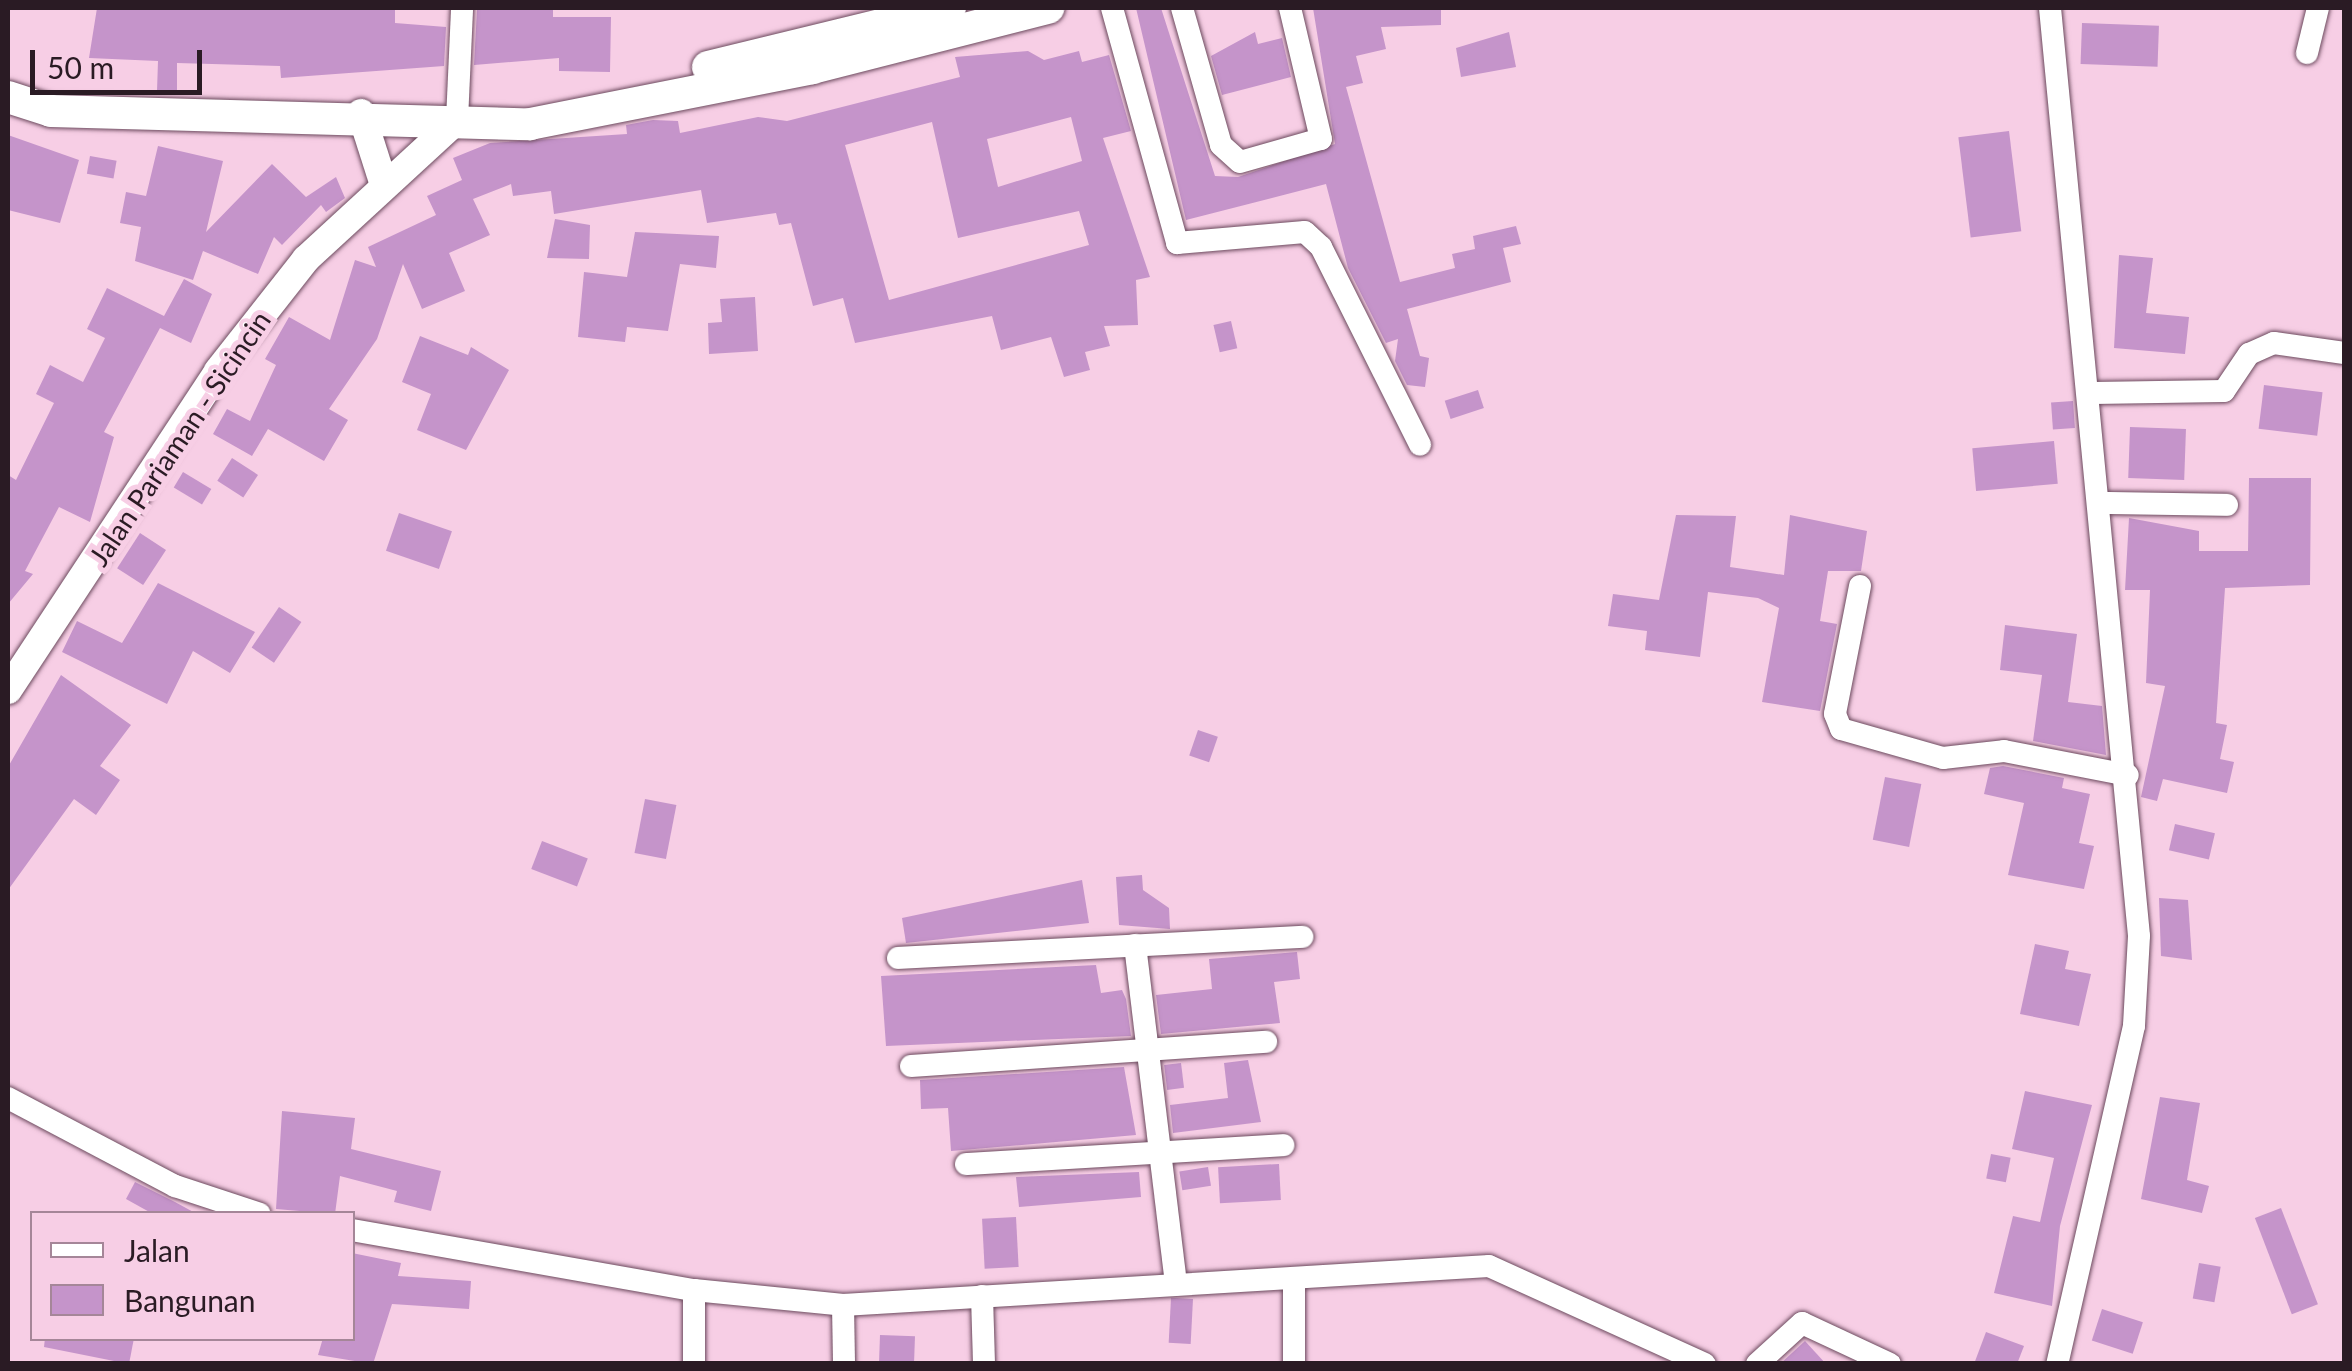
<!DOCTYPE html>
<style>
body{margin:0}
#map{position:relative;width:2352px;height:1371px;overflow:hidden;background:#f7cee5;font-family:Lato,sans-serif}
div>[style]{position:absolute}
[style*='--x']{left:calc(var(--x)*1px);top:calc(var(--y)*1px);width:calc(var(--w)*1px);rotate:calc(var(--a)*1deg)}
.building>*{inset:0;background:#c594ca;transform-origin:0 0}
.roads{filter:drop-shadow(0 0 2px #6c4a5e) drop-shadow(0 0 2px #6c4a5e)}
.minor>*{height:22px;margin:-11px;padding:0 11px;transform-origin:11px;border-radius:11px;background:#fff}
.major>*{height:28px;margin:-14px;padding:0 14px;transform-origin:14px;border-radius:14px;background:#fff}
.highway>*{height:32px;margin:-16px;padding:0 16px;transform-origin:16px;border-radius:16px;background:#fff}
span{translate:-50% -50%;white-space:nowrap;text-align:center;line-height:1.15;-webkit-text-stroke:10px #f7cee5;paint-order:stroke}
.street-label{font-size:28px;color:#2a1b24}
.frame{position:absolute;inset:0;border:10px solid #2a1b24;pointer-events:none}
.legend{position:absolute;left:30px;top:1211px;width:325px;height:130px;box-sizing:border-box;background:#f7cee5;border:2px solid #a58698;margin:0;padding:12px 18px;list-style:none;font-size:30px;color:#2a1b24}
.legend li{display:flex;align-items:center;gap:20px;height:50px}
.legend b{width:50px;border:2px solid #a58698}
.scale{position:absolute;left:30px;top:50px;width:172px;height:45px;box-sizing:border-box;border:5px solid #2a1b24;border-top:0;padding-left:12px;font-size:30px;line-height:35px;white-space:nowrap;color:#2a1b24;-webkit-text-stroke:8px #f7cee5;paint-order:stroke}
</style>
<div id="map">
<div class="building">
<div style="clip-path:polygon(97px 8px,395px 8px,395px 23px,446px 27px,444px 66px,281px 78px,280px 66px,177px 63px,177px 91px,157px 91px,158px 61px,89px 58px)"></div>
<div style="clip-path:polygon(553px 8px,553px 17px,611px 17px,610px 72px,559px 71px,559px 58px,474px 65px,477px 10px)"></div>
<div style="clip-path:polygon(1136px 8px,1161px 8px,1215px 176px,1238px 177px,1335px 144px,1313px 8px,1441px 8px,1441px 25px,1381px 27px,1386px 49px,1356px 56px,1363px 83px,1346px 87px,1400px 282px,1455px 268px,1452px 254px,1475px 249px,1473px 236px,1516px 226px,1521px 244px,1503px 248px,1511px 282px,1407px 309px,1420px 356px,1429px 358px,1425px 387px,1407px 385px,1395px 361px,1398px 339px,1386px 343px,1348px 268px,1326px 184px,1186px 220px)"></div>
<div style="left:2082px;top:23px;width:77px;height:41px;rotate:2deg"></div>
<div style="clip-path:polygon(1255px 32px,1258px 44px,1282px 38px,1291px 77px,1222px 95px,1211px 56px)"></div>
<div style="clip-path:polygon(1509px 32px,1516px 67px,1461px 77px,1456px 48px)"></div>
<div style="clip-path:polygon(evenodd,1028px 51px,1044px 60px,1079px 51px,1082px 62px,1109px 55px,1131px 131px,1103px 138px,1150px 277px,1136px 280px,1138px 325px,1104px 326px,1110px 346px,1085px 352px,1090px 370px,1064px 377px,1051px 337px,1001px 350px,992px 316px,855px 343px,843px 298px,813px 306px,791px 223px,779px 225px,776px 213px,707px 223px,701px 190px,554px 214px,551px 191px,513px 196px,511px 184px,473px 199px,490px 235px,449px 253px,465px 291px,422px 309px,403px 264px,377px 339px,329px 409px,348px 420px,324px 461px,268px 429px,252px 456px,213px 434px,227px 409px,250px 421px,276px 365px,265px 359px,289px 317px,330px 340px,355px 260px,376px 267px,368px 247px,436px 215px,427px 196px,462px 180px,453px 158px,490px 143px,627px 134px,626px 125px,653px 120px,678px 121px,680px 133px,758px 117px,787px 121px,960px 77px,955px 57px,1028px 51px,1071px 117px,1082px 161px,998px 187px,987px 139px,1071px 117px,1028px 51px,932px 122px,958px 238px,1079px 211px,1089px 245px,889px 300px,845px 145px,932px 122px)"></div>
<div style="left:2009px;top:131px;width:101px;height:51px;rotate:83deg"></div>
<div style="clip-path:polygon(8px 135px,79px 160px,60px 223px,8px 210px)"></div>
<div style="clip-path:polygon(158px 146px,223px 161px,206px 232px,272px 164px,306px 197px,336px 177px,345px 198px,326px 212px,321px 205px,282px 245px,274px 237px,258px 274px,203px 251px,193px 280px,135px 261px,141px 227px,120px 223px,126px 192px,146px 196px)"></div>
<div style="left:90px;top:156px;width:27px;height:18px;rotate:10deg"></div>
<div style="clip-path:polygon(555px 219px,590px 225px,589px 259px,547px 258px)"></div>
<div style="clip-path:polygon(635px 232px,719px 236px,716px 268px,680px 264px,668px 331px,627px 327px,625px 342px,578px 337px,584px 272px,627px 277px)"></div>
<div style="clip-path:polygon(2119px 255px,2153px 258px,2146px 313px,2189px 317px,2185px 354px,2114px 348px)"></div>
<div style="clip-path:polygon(184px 279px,212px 294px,191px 343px,160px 328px,104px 432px,114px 437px,90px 522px,59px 507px,25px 571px,33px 574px,8px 604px,8px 475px,16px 480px,54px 403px,36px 394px,50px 365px,83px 382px,105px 338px,87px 329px,107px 288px,164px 316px)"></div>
<div style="clip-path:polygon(755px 297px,758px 351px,709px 354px,708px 323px,722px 322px,720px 299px)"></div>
<div style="left:1231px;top:321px;width:28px;height:18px;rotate:77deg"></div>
<div style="clip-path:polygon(420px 336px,468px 355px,471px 347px,509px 370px,466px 450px,417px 430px,431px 394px,402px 382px)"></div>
<div style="left:2264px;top:385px;width:59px;height:44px;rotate:7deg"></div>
<div style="left:1478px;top:390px;width:19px;height:35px;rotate:72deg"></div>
<div style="left:2073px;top:401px;width:27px;height:22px;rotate:86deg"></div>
<div style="left:2130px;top:427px;width:56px;height:51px;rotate:2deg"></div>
<div style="left:2054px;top:441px;width:43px;height:82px;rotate:85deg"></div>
<div style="left:232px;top:458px;width:31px;height:27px;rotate:33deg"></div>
<div style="left:183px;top:472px;width:33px;height:18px;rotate:31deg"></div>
<div style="clip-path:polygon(2249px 478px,2311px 478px,2310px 585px,2225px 588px,2216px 723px,2227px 725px,2220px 759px,2234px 762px,2227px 793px,2163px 779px,2157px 801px,2141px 797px,2165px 686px,2146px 683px,2150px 590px,2125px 590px,2129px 518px,2199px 531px,2199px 551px,2248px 551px)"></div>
<div style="left:399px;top:513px;width:56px;height:40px;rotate:19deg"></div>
<div style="clip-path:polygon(1676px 515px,1736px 516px,1730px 567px,1784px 575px,1790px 515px,1867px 531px,1861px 571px,1828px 571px,1820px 621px,1837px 624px,1820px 711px,1762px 702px,1779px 608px,1758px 598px,1708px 592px,1700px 657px,1645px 650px,1647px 631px,1608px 626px,1613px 594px,1659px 600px)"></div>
<div style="left:140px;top:533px;width:31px;height:42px;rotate:33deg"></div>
<div style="clip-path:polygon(158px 583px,255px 632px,230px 673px,193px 651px,167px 704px,62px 652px,77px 621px,122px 643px)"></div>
<div style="left:279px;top:607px;width:27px;height:49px;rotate:34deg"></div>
<div style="clip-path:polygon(2005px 625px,2077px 634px,2068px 702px,2102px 706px,2106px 755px,2033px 741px,2042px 675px,2000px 670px)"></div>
<div style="clip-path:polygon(61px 675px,131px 725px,100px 766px,120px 780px,96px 815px,74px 799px,8px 890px,8px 767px)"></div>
<div style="left:1198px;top:730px;width:21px;height:27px;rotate:19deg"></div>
<div style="clip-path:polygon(2003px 766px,2064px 778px,2062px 788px,2090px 794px,2079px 843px,2094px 846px,2084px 889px,2008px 875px,2024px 803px,1984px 794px,1990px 768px)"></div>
<div style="left:1885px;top:777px;width:37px;height:64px;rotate:11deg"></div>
<div style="left:645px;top:799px;width:32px;height:55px;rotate:11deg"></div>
<div style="left:2175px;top:824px;width:41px;height:27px;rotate:13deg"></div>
<div style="left:542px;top:841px;width:49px;height:30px;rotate:21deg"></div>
<div style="clip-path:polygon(1142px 875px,1143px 890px,1169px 908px,1170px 929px,1119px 925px,1116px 877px)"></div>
<div style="clip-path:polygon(1082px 880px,1089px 923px,906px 943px,902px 918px)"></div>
<div style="clip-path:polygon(2159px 898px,2188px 900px,2192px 960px,2161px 956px)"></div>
<div style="clip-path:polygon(2035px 944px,2069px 951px,2065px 969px,2091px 974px,2079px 1026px,2020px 1014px)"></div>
<div style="clip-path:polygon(1297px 952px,1300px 979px,1274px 982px,1280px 1023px,1161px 1034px,1156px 995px,1212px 989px,1209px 959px)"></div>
<div style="clip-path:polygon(1096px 965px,1101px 993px,1122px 990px,1126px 999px,1131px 1036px,886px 1046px,881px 976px)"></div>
<div style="clip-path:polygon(1248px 1060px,1261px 1122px,1173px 1133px,1170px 1105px,1228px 1098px,1224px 1063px)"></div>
<div style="left:1181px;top:1063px;width:25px;height:17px;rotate:83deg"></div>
<div style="clip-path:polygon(1124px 1067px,1136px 1135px,951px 1151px,948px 1108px,921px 1109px,920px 1080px)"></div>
<div style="clip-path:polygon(2025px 1091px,2092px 1105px,2060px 1226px,2052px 1306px,1994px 1293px,2013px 1216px,2040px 1222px,2054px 1158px,2012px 1149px)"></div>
<div style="clip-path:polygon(2160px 1097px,2200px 1103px,2187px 1180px,2209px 1186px,2202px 1213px,2141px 1199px)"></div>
<div style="clip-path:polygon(282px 1111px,355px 1118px,351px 1149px,441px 1171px,431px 1211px,394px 1202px,397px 1191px,340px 1176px,335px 1214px,276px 1209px)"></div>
<div style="left:1991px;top:1154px;width:20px;height:25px;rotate:11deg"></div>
<div style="left:1279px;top:1164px;width:36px;height:61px;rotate:87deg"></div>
<div style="left:1208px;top:1167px;width:19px;height:29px;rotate:81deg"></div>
<div style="clip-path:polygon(1139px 1172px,1141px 1197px,1019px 1207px,1016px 1177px)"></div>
<div style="clip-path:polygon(135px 1182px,175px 1202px,197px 1214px,153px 1214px,126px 1199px)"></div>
<div style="left:2281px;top:1208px;width:103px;height:28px;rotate:69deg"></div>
<div style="left:1016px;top:1217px;width:50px;height:34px;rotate:87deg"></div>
<div style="clip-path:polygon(352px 1253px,401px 1263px,398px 1276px,471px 1281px,469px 1309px,392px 1304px,373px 1364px,318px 1355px,323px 1338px,352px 1338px)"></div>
<div style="left:2199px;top:1263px;width:22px;height:36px;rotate:10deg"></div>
<div style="left:1193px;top:1299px;width:45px;height:22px;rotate:93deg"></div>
<div style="left:2102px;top:1309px;width:43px;height:33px;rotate:18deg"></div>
<div style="clip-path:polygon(1986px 1332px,2024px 1346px,2017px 1364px,1974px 1364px)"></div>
<div style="left:880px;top:1335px;width:35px;height:29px;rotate:2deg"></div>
<div style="clip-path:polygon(45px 1338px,134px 1338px,129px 1364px,44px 1347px)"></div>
<div style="clip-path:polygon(1805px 1341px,1826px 1364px,1780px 1364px)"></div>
</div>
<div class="roads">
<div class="minor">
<div style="--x:1112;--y:8;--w:244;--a:74.5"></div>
<div style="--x:1177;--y:243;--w:128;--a:-4.9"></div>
<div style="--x:1305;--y:232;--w:22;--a:43"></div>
<div style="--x:1321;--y:247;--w:221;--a:63.4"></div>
<div style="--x:1182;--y:8;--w:142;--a:74.1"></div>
<div style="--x:1221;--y:145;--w:25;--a:42"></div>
<div style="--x:1240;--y:162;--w:84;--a:-15.9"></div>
<div style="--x:1321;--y:139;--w:135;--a:-103.3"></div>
<div style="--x:2050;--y:8;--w:932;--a:84.52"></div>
<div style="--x:2139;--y:936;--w:90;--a:93.2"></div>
<div style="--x:2134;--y:1026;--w:347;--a:102.8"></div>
<div style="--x:2307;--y:53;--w:46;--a:-76.3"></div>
<div style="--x:457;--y:120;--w:112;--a:-87.4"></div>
<div style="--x:2093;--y:393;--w:131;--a:-0.9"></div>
<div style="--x:2224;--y:391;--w:45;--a:-56"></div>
<div style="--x:2249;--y:354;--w:27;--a:-24"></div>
<div style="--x:2274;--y:343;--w:71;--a:8.1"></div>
<div style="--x:2104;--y:503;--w:123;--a:0.9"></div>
<div style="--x:1860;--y:586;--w:130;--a:101.1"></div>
<div style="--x:1835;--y:714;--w:16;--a:68"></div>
<div style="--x:1841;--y:729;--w:106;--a:15.9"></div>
<div style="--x:1943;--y:758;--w:61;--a:-6.5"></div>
<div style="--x:2004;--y:751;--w:126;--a:11"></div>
<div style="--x:1135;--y:945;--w:342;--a:83.1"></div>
<div style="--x:898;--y:958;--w:405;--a:-3"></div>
<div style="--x:911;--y:1066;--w:356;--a:-3.9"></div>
<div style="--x:8;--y:1098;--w:189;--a:27.8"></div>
<div style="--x:175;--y:1186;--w:89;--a:18.2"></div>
<div style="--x:966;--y:1164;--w:318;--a:-3.4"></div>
<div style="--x:352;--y:1230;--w:347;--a:10"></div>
<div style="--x:694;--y:1290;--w:150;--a:5.7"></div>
<div style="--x:843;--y:1305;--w:647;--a:-3.45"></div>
<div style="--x:1489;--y:1266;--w:237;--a:24.4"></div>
<div style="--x:1294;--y:1278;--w:86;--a:90"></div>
<div style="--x:694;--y:1290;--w:74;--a:90"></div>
<div style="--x:982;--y:1296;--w:68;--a:88.3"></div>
<div style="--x:843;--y:1305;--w:59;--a:89"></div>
<div style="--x:1757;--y:1364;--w:61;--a:-42.3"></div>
<div style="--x:1802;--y:1323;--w:97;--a:25"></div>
</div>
<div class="major">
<div style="--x:361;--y:113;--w:76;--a:72.3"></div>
<div style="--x:8;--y:690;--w:382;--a:-56.6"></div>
<div style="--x:218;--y:371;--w:142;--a:-51.8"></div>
<div style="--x:306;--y:259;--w:205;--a:-42.6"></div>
</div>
<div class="highway">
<div style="--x:708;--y:67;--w:249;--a:-13.7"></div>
<div style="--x:8;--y:97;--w:45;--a:18"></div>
<div style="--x:51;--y:111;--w:479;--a:1.6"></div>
<div style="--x:530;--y:124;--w:288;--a:-11.2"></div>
<div style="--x:812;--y:68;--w:244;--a:-14.3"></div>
</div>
</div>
<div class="street-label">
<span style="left:179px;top:438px;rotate:-56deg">Jalan Pariaman - Sicincin</span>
</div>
<div class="frame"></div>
<ul class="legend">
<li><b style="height:12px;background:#fff"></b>Jalan</li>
<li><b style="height:28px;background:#c594ca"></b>Bangunan</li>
</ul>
<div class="scale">50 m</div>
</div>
